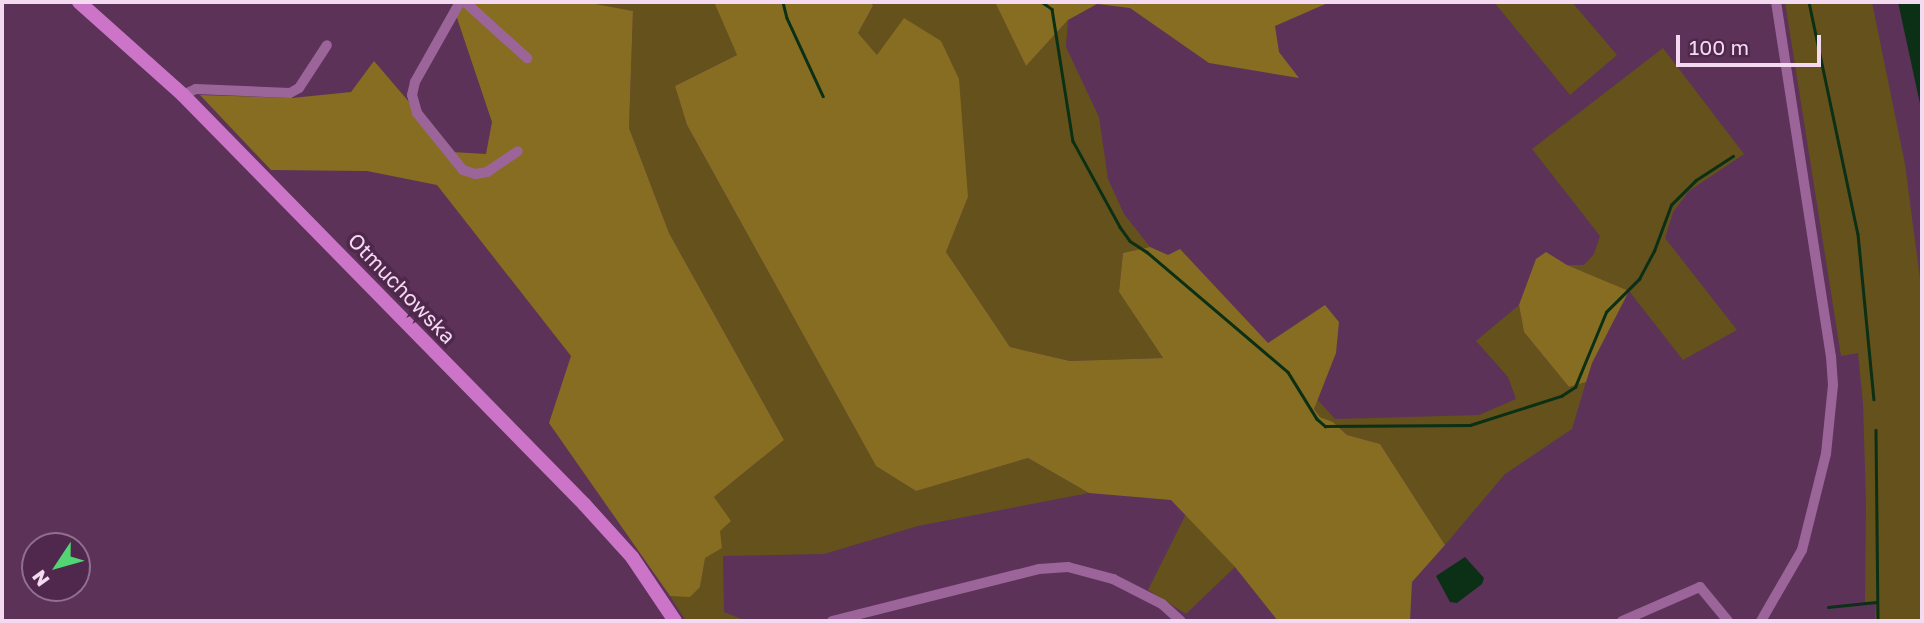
<!DOCTYPE html>
<style>
body{margin:0}
#map{position:relative;width:1924px;height:623px;overflow:hidden;background:#5c3259;font-family:"Golos Text",sans-serif}
div>[style]{position:absolute}
[style*='--x']{left:calc(var(--x)*1px);top:calc(var(--y)*1px);width:calc(var(--w)*1px);rotate:calc(var(--a)*1deg)}
.green>*{inset:0;background:#64511b}
.forest>*{inset:0;background:#876d21}
.water>*{inset:0;background:#0b3015}
.stream>*{height:2.5px;margin:-1.25px;padding:0 1.25px;transform-origin:1.25px;border-radius:1.25px;background:#0b3015}
.street>*{height:10px;margin:-5px;padding:0 5px;transform-origin:5px;border-radius:5px;background:#9c6599}
.secondary>*{height:14px;margin:-7px;padding:0 7px;transform-origin:7px;border-radius:7px;background:#cc75c8}
span{translate:-50% -50%;white-space:nowrap;text-align:center;line-height:1.15;-webkit-text-stroke:7px #50284e;paint-order:stroke}
.street-label{font-size:21px;color:#f4daf1}
.frame{position:absolute;inset:0;border:4px solid #f4daf1;pointer-events:none}
.north{position:absolute;left:21px;top:532px;width:70px;height:70px;box-sizing:border-box;background:#50284e;border:2px solid #926f8f;border-radius:50%;rotate:234deg;font-size:19px;font-weight:700;line-height:28px;text-align:center;color:#f4daf1}
.north::after{content:'';display:block;margin:auto;width:24px;height:32px;background:#52d673;clip-path:polygon(50% 0,100% 100%,50% 72%,0 100%)}
.scale{position:absolute;left:1676px;top:35px;width:145px;height:32px;box-sizing:border-box;border:4px solid #f4daf1;border-top:0;padding-left:9px;font-size:21px;line-height:24px;white-space:nowrap;color:#f4daf1;-webkit-text-stroke:5px #50284e;paint-order:stroke}
</style>
<div id="map">
<div class="green">
<div style="clip-path:polygon(585px 2px,714px 2px,737px 55px,675px 86px,687px 125px,876px 466px,916px 491px,1028px 458px,1089px 493px,918px 526px,824px 554px,723px 556px,724px 612px,746px 621px,686px 621px,670px 596px,690px 596px,700px 587px,714px 497px,784px 440px,669px 233px,629px 128px,633px 11px)"></div>
<div style="clip-path:polygon(871px 2px,995px 2px,1026px 66px,1068px 20px,1066px 47px,1099px 117px,1108px 179px,1124px 214px,1150px 247px,1123px 253px,1119px 292px,1163px 358px,1070px 361px,1010px 347px,946px 252px,968px 197px,877px 55px,858px 33px,873px 7px)"></div>
<div style="clip-path:polygon(1494px 2px,1572px 2px,1617px 55px,1570px 95px)"></div>
<div style="clip-path:polygon(1785px 2px,1872px 2px,1905px 164px,1922px 294px,1922px 621px,1875px 621px,1876px 602px,1865px 602px,1866px 504px,1863px 404px,1858px 353px,1841px 356px)"></div>
<div style="clip-path:polygon(1663px 48px,1744px 154px,1689px 191px,1673px 212px,1665px 238px,1737px 330px,1683px 360px,1629px 291px,1567px 265px,1584px 265px,1594px 254px,1600px 236px,1532px 149px)"></div>
<div style="clip-path:polygon(1519px 305px,1524px 332px,1569px 387px,1586px 382px,1572px 429px,1505px 474px,1445px 545px,1380px 444px,1347px 435px,1333px 422px,1320px 417px,1314px 409px,1316px 398px,1335px 419px,1479px 415px,1516px 399px,1508px 377px,1476px 341px)"></div>
<div style="clip-path:polygon(1186px 514px,1235px 567px,1186px 614px,1148px 590px)"></div>
</div>
<div class="forest">
<div style="clip-path:polygon(464px 2px,585px 2px,633px 11px,629px 128px,669px 233px,784px 440px,714px 497px,731px 521px,720px 531px,722px 548px,705px 558px,700px 587px,690px 597px,670px 596px,549px 423px,571px 356px,437px 185px,367px 171px,271px 170px,200px 95px,292px 98px,351px 92px,374px 61px,452px 152px,486px 154px,492px 122px,455px 12px)"></div>
<div style="clip-path:polygon(714px 2px,871px 2px,873px 6px,858px 33px,877px 55px,904px 18px,941px 41px,959px 79px,968px 197px,946px 252px,1010px 347px,1070px 361px,1163px 358px,1119px 292px,1123px 253px,1150px 247px,1168px 255px,1180px 249px,1268px 343px,1325px 305px,1339px 322px,1336px 353px,1314px 409px,1320px 417px,1333px 422px,1347px 435px,1380px 444px,1445px 545px,1412px 582px,1410px 621px,1278px 621px,1235px 567px,1171px 500px,1089px 493px,1028px 458px,916px 491px,876px 466px,687px 125px,675px 86px,737px 55px)"></div>
<div style="clip-path:polygon(995px 2px,1330px 2px,1275px 26px,1279px 52px,1299px 78px,1209px 63px,1130px 8px,1097px 4px,1068px 20px,1026px 66px)"></div>
<div style="clip-path:polygon(1546px 252px,1567px 265px,1629px 291px,1592px 363px,1586px 382px,1569px 387px,1524px 332px,1519px 305px,1536px 259px)"></div>
</div>
<div class="water">
<div style="clip-path:polygon(1898px 2px,1922px 2px,1922px 113px)"></div>
<div style="clip-path:polygon(1465px 557px,1484px 578px,1482px 584px,1457px 603px,1450px 602px,1436px 576px)"></div>
</div>
<div class="stream">
<div style="--x:783;--y:2;--w:16;--a:76"></div>
<div style="--x:787;--y:18;--w:86;--a:65.2"></div>
<div style="--x:1042;--y:2;--w:12;--a:35"></div>
<div style="--x:1052;--y:9;--w:134;--a:81"></div>
<div style="--x:1073;--y:141;--w:98;--a:61.3"></div>
<div style="--x:1120;--y:227;--w:17;--a:54"></div>
<div style="--x:1130;--y:241;--w:20;--a:33"></div>
<div style="--x:1147;--y:252;--w:185;--a:40.4"></div>
<div style="--x:1288;--y:372;--w:55;--a:58.3"></div>
<div style="--x:1317;--y:419;--w:11;--a:41"></div>
<div style="--x:1325;--y:426;--w:145;--a:-0.4"></div>
<div style="--x:1470;--y:425;--w:96;--a:-17.7"></div>
<div style="--x:1561;--y:396;--w:17;--a:-33"></div>
<div style="--x:1575;--y:387;--w:81;--a:-67.5"></div>
<div style="--x:1606;--y:312;--w:47;--a:-45"></div>
<div style="--x:1639;--y:279;--w:32;--a:-62"></div>
<div style="--x:1654;--y:251;--w:49;--a:-69.7"></div>
<div style="--x:1671;--y:205;--w:35;--a:-45"></div>
<div style="--x:1696;--y:180;--w:44;--a:-33"></div>
<div style="--x:1809;--y:2;--w:237;--a:78.1"></div>
<div style="--x:1858;--y:234;--w:166;--a:84.5"></div>
<div style="--x:1876;--y:430;--w:191;--a:89.4"></div>
<div style="--x:1828;--y:607;--w:48;--a:-5.9"></div>
</div>
<div class="street">
<div style="--x:460;--y:2;--w:92;--a:119.4"></div>
<div style="--x:415;--y:82;--w:13;--a:103"></div>
<div style="--x:412;--y:95;--w:19;--a:74"></div>
<div style="--x:417;--y:113;--w:73;--a:51.1"></div>
<div style="--x:463;--y:170;--w:13;--a:18"></div>
<div style="--x:475;--y:174;--w:12;--a:-9"></div>
<div style="--x:487;--y:172;--w:37;--a:-34"></div>
<div style="--x:465;--y:2;--w:84;--a:42.1"></div>
<div style="--x:183;--y:95;--w:14;--a:-25"></div>
<div style="--x:196;--y:89;--w:94;--a:2.4"></div>
<div style="--x:290;--y:93;--w:10;--a:-29"></div>
<div style="--x:299;--y:88;--w:51;--a:-56.9"></div>
<div style="--x:832;--y:621;--w:213;--a:-14.1"></div>
<div style="--x:1039;--y:569;--w:29;--a:-4"></div>
<div style="--x:1068;--y:567;--w:47;--a:14.9"></div>
<div style="--x:1113;--y:579;--w:55;--a:27"></div>
<div style="--x:1162;--y:604;--w:25;--a:42"></div>
<div style="--x:1622;--y:621;--w:85;--a:-23.6"></div>
<div style="--x:1700;--y:587;--w:44;--a:50.5"></div>
<div style="--x:1761;--y:621;--w:82;--a:-60"></div>
<div style="--x:1802;--y:550;--w:99;--a:-76"></div>
<div style="--x:1826;--y:454;--w:69;--a:-84.2"></div>
<div style="--x:1833;--y:385;--w:28;--a:-94"></div>
<div style="--x:1831;--y:357;--w:359;--a:-98.8"></div>
</div>
<div class="secondary">
<div style="--x:79;--y:2;--w:140;--a:41.8"></div>
<div style="--x:183;--y:95;--w:573;--a:45.57"></div>
<div style="--x:584;--y:504;--w:72;--a:47.8"></div>
<div style="--x:632;--y:557;--w:77;--a:56.1"></div>
</div>
<div class="street-label">
<span style="left:402px;top:288px;rotate:46deg">Otmuchowska</span>
</div>
<div class="frame"></div>
<div class="north">N</div>
<div class="scale">100 m</div>
</div>
